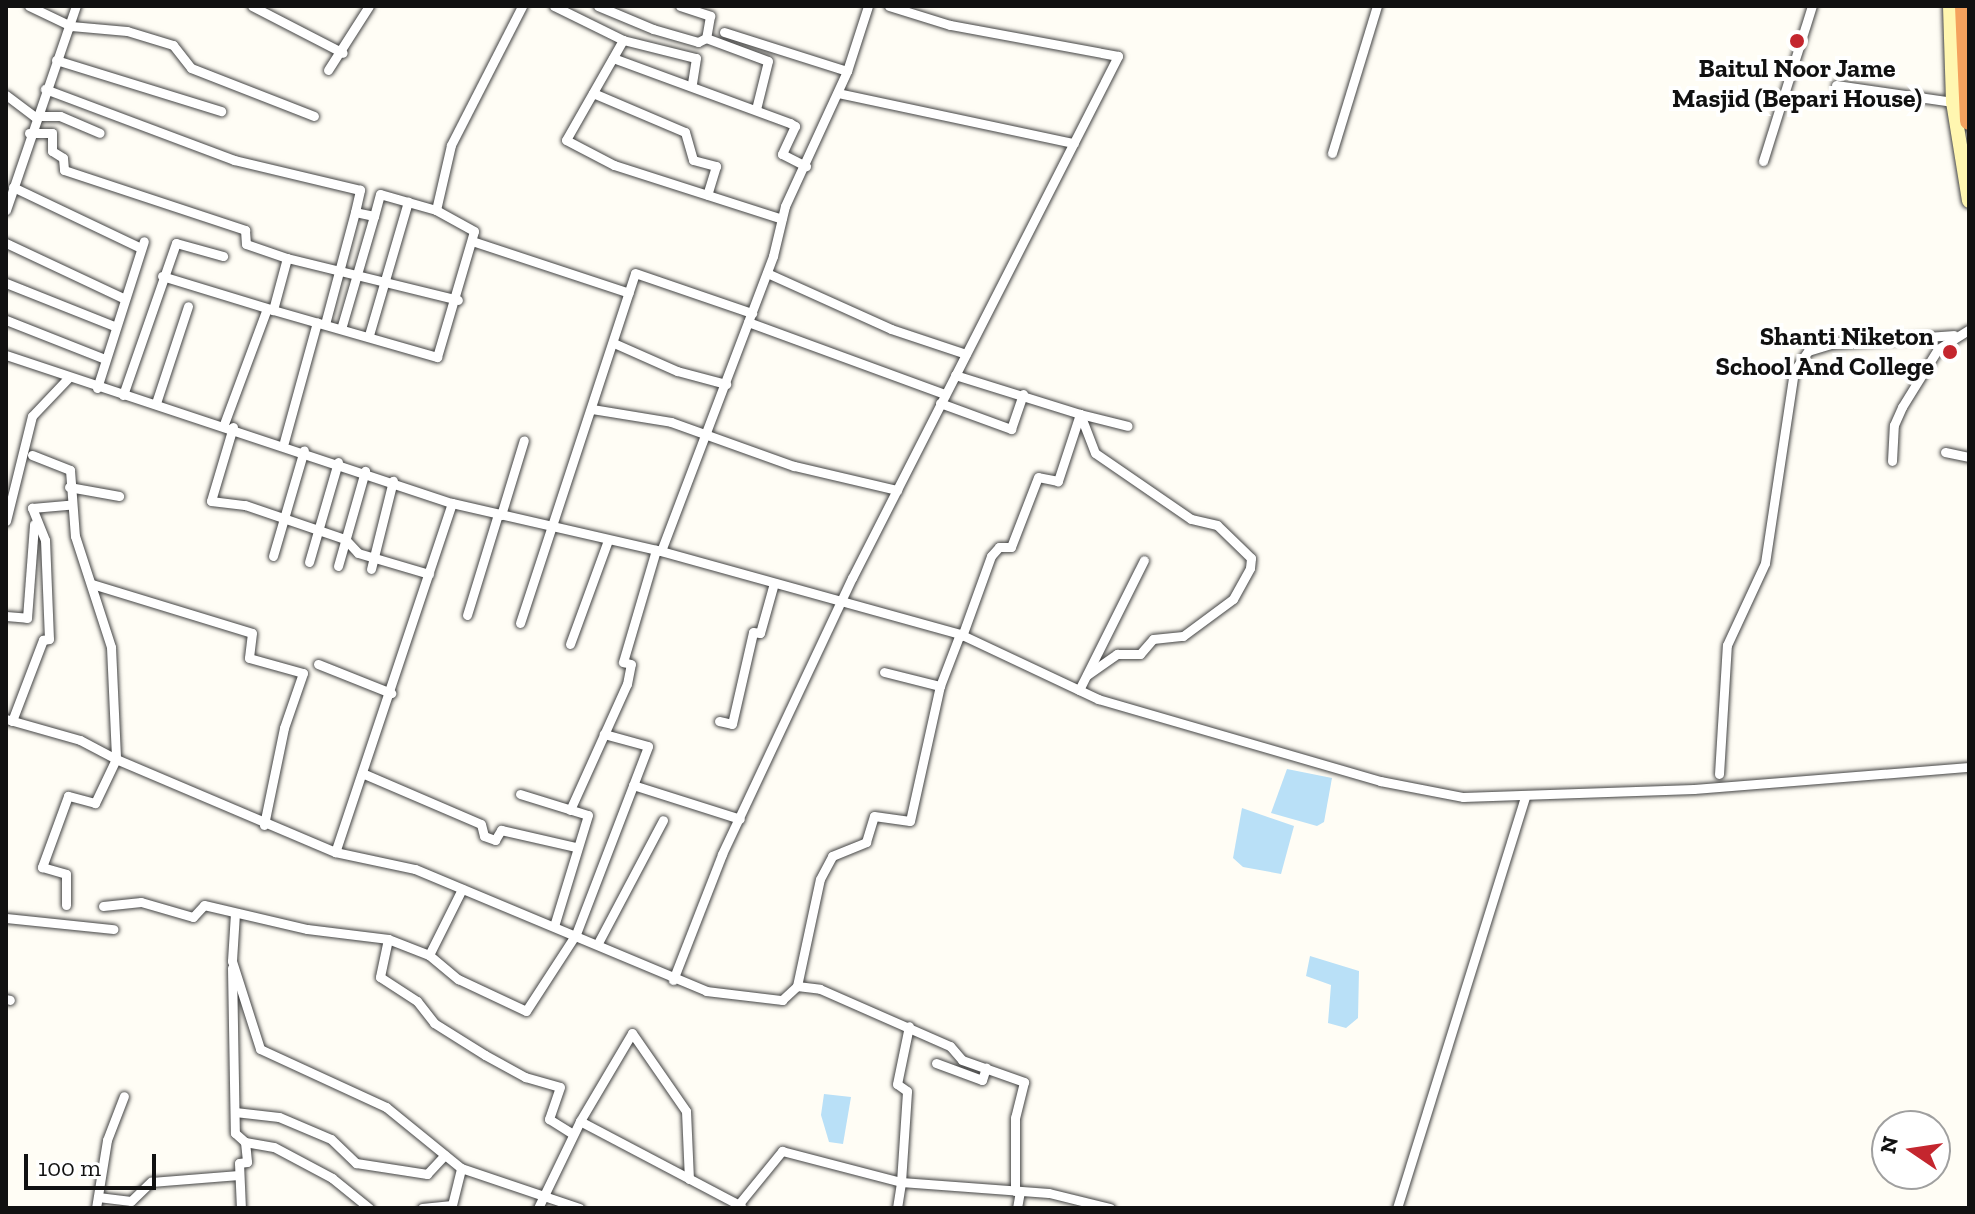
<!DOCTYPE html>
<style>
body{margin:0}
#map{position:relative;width:1975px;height:1214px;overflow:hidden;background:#fffdf5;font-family:"Zilla Slab",serif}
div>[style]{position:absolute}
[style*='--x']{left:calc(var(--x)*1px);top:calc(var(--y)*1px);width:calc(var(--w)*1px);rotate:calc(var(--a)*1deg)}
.water>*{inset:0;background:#b9e0f7}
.roads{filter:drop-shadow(0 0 2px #444) drop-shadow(0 0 2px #444)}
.minor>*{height:9px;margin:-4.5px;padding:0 4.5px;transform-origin:4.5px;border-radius:4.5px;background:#fff}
.secondary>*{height:14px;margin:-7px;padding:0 7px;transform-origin:7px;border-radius:7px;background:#fff6b0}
.motorway>*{height:18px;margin:-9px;padding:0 9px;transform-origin:9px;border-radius:9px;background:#f5a25d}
.dots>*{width:22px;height:22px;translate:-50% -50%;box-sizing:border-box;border:4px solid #fff;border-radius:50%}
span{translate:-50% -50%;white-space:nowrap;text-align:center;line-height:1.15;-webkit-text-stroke:8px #fff;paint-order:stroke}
.poi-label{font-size:26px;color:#111;font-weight:700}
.right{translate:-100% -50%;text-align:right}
.frame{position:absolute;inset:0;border:8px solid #111;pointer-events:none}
.north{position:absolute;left:1871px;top:1110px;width:80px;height:80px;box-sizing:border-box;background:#fff;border:2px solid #a0a0a0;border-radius:50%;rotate:283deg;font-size:22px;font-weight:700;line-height:32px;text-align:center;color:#111}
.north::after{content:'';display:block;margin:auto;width:28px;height:36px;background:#c4262e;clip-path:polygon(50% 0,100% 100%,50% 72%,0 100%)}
.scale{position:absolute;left:24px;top:1154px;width:132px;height:36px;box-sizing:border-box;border:4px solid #111;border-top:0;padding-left:10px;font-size:24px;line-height:28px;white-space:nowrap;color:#111;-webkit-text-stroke:6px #fff;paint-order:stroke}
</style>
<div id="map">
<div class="water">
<div style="clip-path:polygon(1287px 769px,1332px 778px,1324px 822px,1317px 826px,1271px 813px)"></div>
<div style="clip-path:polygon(1242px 808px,1294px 826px,1281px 874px,1243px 867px,1233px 858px)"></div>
<div style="clip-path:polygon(1310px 956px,1359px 971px,1358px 1018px,1346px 1028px,1328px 1023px,1331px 985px,1306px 976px)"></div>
<div style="clip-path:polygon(824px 1094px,851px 1097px,843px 1144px,829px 1142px,821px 1115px)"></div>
</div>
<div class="roads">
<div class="minor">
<div style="--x:29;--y:6;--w:47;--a:25.5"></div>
<div style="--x:71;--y:26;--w:56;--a:5.1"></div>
<div style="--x:127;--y:31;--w:48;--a:16.9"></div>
<div style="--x:173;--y:45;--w:29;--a:52"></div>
<div style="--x:191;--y:68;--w:132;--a:21.3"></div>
<div style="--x:252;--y:6;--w:102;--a:27.3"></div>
<div style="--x:554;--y:6;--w:77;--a:26.2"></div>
<div style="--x:623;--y:40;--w:115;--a:119.7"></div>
<div style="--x:566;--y:140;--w:54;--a:27.5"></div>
<div style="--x:614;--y:165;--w:176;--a:17.8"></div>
<div style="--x:598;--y:6;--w:60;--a:22.7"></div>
<div style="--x:653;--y:29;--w:47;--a:16.1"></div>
<div style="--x:698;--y:42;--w:9;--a:-27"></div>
<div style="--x:680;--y:6;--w:32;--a:18"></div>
<div style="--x:710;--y:16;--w:22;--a:100"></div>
<div style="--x:706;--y:38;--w:66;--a:20.4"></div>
<div style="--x:768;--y:61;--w:49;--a:104"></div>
<div style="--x:724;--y:32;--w:129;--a:17.6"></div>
<div style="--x:623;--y:40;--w:75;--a:13.9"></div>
<div style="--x:696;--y:58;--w:25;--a:99"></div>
<div style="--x:613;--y:58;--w:189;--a:20.2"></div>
<div style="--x:790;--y:123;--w:6;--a:31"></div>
<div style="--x:795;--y:126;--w:31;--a:115"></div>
<div style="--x:782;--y:154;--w:27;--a:27"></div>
<div style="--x:56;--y:60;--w:173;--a:17.2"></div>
<div style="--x:328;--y:70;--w:76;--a:-57.4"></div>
<div style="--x:1836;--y:85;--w:118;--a:8.3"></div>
<div style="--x:593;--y:93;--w:100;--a:23"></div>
<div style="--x:685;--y:132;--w:29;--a:74"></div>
<div style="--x:693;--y:160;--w:24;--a:15"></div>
<div style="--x:716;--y:166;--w:30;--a:107"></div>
<div style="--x:838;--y:93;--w:241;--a:12"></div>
<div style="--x:6;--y:95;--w:35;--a:37"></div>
<div style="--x:34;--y:116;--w:26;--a:0"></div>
<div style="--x:60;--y:116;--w:43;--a:23"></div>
<div style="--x:29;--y:133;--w:23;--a:0"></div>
<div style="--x:52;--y:133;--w:18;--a:90"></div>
<div style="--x:52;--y:151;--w:13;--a:32"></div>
<div style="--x:63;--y:158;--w:12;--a:85"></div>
<div style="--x:64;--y:170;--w:191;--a:18.3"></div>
<div style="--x:245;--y:230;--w:14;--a:86"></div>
<div style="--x:246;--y:244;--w:43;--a:18.9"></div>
<div style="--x:287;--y:258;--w:54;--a:105.1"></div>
<div style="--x:273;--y:310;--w:171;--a:16"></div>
<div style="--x:437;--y:357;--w:131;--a:-73.6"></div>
<div style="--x:474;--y:231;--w:43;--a:-151.1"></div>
<div style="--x:436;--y:210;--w:58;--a:-164.1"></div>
<div style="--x:380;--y:194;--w:23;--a:105"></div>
<div style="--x:374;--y:216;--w:19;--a:-168"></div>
<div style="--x:355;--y:212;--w:23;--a:-77"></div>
<div style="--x:360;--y:190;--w:130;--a:-166.6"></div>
<div style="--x:234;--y:160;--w:202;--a:-159.4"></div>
<div style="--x:1332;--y:153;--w:154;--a:-73"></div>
<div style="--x:1763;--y:161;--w:163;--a:-72.5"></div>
<div style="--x:13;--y:187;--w:142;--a:25.5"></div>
<div style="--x:6;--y:210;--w:216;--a:-71.1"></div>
<div style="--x:436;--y:210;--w:67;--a:-77"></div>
<div style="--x:451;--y:145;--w:156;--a:-62.9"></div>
<div style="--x:472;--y:241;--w:165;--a:18.3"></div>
<div style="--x:6;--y:243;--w:129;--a:25.2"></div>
<div style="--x:287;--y:258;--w:176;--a:13.8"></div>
<div style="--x:767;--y:273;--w:136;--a:24.3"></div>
<div style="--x:891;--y:329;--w:79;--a:18.4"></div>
<div style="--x:162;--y:276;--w:116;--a:17"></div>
<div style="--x:6;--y:283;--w:116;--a:21.7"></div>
<div style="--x:6;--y:320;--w:106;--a:21.5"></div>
<div style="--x:748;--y:322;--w:210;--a:20.1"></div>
<div style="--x:325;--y:324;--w:116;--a:-75"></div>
<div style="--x:341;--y:329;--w:118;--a:-73.7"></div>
<div style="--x:369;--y:335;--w:139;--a:-73.7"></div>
<div style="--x:616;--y:344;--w:67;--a:23.9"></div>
<div style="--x:677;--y:371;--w:51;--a:14.9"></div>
<div style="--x:6;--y:355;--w:470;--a:18.4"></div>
<div style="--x:452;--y:503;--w:214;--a:12.9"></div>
<div style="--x:661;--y:551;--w:310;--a:15.5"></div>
<div style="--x:960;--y:634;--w:153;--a:25.2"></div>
<div style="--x:1098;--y:699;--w:294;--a:16.2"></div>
<div style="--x:1380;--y:781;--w:85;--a:10.9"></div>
<div style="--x:1463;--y:797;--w:231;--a:-2"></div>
<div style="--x:1694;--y:789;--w:276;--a:-4.6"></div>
<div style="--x:955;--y:375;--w:131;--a:17.3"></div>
<div style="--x:1080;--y:414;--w:71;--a:108.2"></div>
<div style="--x:1058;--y:481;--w:20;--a:-169"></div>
<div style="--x:1038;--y:477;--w:75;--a:111.1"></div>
<div style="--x:1011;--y:547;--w:12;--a:180"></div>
<div style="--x:999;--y:547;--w:12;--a:132"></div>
<div style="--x:991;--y:556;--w:85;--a:109.9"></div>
<div style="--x:97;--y:388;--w:154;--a:-72.3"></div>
<div style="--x:123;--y:395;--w:161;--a:-70.8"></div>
<div style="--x:176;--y:243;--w:49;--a:15.5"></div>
<div style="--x:156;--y:403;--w:102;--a:-71.7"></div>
<div style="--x:940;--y:403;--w:76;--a:20.1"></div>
<div style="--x:1011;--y:429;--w:37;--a:-71"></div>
<div style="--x:592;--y:409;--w:80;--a:9.3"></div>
<div style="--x:671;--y:422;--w:131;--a:19.7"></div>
<div style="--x:794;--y:466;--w:106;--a:13.1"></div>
<div style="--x:224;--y:424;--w:121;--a:-69.6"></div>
<div style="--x:233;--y:427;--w:77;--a:106.6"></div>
<div style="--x:211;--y:501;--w:34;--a:7"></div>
<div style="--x:245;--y:505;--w:106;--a:18.8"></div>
<div style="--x:345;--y:539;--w:19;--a:47"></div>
<div style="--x:358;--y:553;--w:74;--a:16.5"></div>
<div style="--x:284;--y:442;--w:124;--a:-74.6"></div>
<div style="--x:1945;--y:452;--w:25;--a:12"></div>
<div style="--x:32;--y:455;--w:41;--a:21.5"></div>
<div style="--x:70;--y:470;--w:66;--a:85.7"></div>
<div style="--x:75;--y:536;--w:117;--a:72"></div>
<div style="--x:111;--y:647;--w:112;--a:87.4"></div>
<div style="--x:116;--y:759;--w:238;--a:23"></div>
<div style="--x:1892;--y:461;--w:36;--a:-87"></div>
<div style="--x:1894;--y:425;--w:20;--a:-66"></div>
<div style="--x:1902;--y:407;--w:68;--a:-58.2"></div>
<div style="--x:1938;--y:349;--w:36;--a:-32"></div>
<div style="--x:69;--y:487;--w:51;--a:10.2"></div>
<div style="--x:452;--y:503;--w:368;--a:108.5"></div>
<div style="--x:335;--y:852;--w:82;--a:12"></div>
<div style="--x:415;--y:869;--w:316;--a:22.7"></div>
<div style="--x:706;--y:991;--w:77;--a:6.8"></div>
<div style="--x:782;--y:1000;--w:21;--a:-43"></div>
<div style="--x:797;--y:986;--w:23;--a:7"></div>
<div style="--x:820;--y:989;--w:142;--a:23.7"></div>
<div style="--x:950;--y:1046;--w:18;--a:49"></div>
<div style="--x:962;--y:1060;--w:66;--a:19.5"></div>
<div style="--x:1024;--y:1082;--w:37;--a:104"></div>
<div style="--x:1015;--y:1118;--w:73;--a:90"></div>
<div style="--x:501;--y:515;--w:78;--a:-73"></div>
<div style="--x:6;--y:521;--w:108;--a:-76.1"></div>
<div style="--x:32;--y:416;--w:52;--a:-46.5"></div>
<div style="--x:661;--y:551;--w:316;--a:-69.2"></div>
<div style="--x:773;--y:256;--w:51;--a:-76.5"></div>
<div style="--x:785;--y:206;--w:149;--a:-65.3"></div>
<div style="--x:847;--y:71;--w:68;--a:-72.1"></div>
<div style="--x:273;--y:556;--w:110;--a:-73.7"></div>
<div style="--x:309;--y:562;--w:104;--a:-73.8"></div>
<div style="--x:338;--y:566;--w:99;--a:-74.1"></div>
<div style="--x:371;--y:569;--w:91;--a:-76"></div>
<div style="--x:92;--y:584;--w:167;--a:17"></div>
<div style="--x:252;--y:633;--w:25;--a:97"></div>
<div style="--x:249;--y:658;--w:56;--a:15.5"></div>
<div style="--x:303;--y:673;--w:58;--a:109.1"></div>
<div style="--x:284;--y:728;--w:99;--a:101.7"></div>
<div style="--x:467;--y:615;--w:106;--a:-72.9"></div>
<div style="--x:6;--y:616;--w:21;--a:5"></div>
<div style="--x:27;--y:618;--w:94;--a:-85.7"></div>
<div style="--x:520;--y:623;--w:368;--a:-71.8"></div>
<div style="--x:635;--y:273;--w:124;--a:18.9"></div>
<div style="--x:570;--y:644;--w:111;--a:-69.9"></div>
<div style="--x:318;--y:664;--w:79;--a:21.7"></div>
<div style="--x:884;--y:672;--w:58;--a:14"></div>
<div style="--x:1087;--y:675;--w:37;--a:-35"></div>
<div style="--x:1117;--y:654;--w:23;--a:0"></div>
<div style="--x:1140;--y:654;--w:20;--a:-49"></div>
<div style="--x:1153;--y:639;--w:30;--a:-6"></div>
<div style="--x:1183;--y:636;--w:62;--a:-36.5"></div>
<div style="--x:1233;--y:599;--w:35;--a:-61"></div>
<div style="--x:1250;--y:568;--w:10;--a:-84"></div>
<div style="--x:1251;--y:558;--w:47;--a:-135.9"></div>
<div style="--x:1217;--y:525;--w:27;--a:-167"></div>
<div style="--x:1191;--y:519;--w:116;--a:-145.5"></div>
<div style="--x:1095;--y:453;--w:42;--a:-111"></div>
<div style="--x:1080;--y:414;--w:49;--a:14"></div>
<div style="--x:1079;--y:690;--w:145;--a:-63.4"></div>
<div style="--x:6;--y:719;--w:77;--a:15.8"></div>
<div style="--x:80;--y:740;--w:41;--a:27.8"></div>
<div style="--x:116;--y:759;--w:49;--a:115.5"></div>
<div style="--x:95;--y:803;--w:28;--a:-165"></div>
<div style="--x:68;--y:796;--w:76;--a:110.1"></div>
<div style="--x:42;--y:867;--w:25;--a:16"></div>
<div style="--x:66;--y:874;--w:31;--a:90"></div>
<div style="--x:12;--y:721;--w:87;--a:-69.1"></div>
<div style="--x:43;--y:640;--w:6;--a:-9"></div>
<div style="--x:49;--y:639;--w:99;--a:-92.3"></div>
<div style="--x:45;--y:540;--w:35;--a:-112"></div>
<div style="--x:32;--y:508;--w:37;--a:-5"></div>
<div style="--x:719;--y:721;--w:13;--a:13"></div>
<div style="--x:732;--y:724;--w:94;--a:-77.1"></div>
<div style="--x:753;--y:632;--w:7;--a:8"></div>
<div style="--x:760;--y:633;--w:52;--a:-74.4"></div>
<div style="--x:362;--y:773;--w:129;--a:23.2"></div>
<div style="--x:481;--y:824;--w:12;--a:76"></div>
<div style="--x:484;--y:836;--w:12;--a:20"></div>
<div style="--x:495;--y:840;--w:12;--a:-59"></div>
<div style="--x:501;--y:830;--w:77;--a:12.8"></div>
<div style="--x:1719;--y:774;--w:129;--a:-86.5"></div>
<div style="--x:1727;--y:645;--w:90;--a:-65.1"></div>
<div style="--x:1765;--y:563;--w:194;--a:-81.4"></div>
<div style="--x:1794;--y:371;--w:24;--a:-55"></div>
<div style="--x:1808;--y:351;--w:24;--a:-17"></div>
<div style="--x:1831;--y:344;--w:123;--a:-4.2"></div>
<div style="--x:633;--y:785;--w:112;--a:17.6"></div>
<div style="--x:520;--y:794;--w:71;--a:17.2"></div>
<div style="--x:588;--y:815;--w:116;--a:107"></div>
<div style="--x:570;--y:810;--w:138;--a:-65.7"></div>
<div style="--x:627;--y:684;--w:20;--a:-79"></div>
<div style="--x:631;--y:664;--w:8;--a:-166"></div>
<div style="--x:623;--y:662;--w:117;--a:-73.6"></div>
<div style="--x:103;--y:906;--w:38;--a:-6"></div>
<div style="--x:141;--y:902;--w:54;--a:16.1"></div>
<div style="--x:193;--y:917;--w:16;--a:-47"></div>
<div style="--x:204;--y:905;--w:106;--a:13.1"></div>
<div style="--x:307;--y:929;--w:82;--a:7"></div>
<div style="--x:388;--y:939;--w:44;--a:21.3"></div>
<div style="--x:429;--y:955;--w:38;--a:40"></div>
<div style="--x:458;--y:979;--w:75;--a:25.2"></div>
<div style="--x:526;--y:1011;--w:92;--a:-57"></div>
<div style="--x:576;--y:934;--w:201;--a:-69"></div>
<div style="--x:648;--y:746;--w:46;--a:-164.7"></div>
<div style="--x:235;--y:913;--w:48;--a:93.6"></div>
<div style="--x:232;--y:961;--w:92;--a:72.3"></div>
<div style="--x:260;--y:1049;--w:139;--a:24.7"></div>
<div style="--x:386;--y:1107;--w:97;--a:39.1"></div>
<div style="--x:461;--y:1168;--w:125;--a:18.7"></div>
<div style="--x:6;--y:918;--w:108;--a:5.9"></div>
<div style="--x:388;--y:939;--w:39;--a:102"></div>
<div style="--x:380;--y:977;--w:44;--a:33"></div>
<div style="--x:417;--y:1001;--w:28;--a:52"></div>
<div style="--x:434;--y:1023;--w:60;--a:32.1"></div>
<div style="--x:485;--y:1055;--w:46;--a:28.8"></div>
<div style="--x:525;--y:1077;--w:36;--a:16"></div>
<div style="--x:560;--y:1087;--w:34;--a:109"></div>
<div style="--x:549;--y:1119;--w:28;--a:32"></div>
<div style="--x:598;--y:943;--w:139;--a:-62.1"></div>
<div style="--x:429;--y:955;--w:74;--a:-63.4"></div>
<div style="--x:232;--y:968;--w:165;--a:89"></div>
<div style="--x:235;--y:1133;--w:13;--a:42"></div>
<div style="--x:245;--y:1142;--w:20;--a:84"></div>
<div style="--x:247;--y:1162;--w:8;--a:173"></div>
<div style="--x:239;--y:1163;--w:45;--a:87.5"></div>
<div style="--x:673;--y:980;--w:135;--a:-68.7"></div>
<div style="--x:722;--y:854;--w:305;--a:-64.8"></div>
<div style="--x:852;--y:578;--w:586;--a:-63"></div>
<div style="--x:1118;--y:56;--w:171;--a:-169.5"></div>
<div style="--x:950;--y:25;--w:64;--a:-162.7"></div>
<div style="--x:797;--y:986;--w:109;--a:-77.9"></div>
<div style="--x:820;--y:879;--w:26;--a:-62"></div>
<div style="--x:832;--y:856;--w:37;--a:-22"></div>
<div style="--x:866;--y:842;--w:27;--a:-73"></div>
<div style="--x:874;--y:816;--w:36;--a:8"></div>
<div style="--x:910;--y:821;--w:138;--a:-77.5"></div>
<div style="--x:940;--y:686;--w:56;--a:-69"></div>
<div style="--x:6;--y:999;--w:4;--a:14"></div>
<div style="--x:936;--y:1063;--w:49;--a:20.3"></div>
<div style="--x:982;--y:1080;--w:13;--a:-72"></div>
<div style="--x:235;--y:1112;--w:44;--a:6.5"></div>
<div style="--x:279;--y:1117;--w:56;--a:22.9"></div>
<div style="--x:331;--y:1139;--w:35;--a:44"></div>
<div style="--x:356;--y:1163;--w:72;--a:8.8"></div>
<div style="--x:427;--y:1174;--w:26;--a:-47"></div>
<div style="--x:580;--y:1121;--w:102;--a:-59.4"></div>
<div style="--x:632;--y:1033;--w:95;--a:55.3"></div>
<div style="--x:686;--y:1111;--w:68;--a:87.5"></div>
<div style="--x:245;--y:1142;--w:29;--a:10"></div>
<div style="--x:274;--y:1147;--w:66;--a:28.1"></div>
<div style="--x:332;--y:1178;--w:48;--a:39"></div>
<div style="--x:98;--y:1197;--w:33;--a:7"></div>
<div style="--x:131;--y:1201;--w:28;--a:-44"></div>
<div style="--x:151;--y:1182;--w:88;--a:-4.5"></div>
<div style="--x:738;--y:1205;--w:70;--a:-50.8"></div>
<div style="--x:782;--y:1151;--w:123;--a:14.6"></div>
<div style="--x:901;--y:1182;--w:91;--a:-86.2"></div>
<div style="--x:907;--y:1091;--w:12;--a:-145"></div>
<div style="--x:897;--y:1084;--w:59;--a:-78.3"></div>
<div style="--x:96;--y:1208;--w:69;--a:-80.8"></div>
<div style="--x:107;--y:1140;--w:47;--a:-68.9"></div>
<div style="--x:422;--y:1208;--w:30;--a:-6"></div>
<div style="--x:452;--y:1205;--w:38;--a:-76"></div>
<div style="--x:538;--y:1208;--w:97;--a:-64.2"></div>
<div style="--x:580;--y:1121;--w:182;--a:27.8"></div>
<div style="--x:897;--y:1208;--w:26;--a:-81"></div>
<div style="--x:901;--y:1182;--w:148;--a:4.3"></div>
<div style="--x:1049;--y:1193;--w:63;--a:13.8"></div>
<div style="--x:1017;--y:1208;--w:17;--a:-80"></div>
<div style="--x:1397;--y:1208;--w:431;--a:-72.7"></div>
</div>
<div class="secondary">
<div style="--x:1950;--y:6;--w:96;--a:88.2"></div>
<div style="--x:1953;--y:102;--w:100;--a:80.8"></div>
</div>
<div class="motorway">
<div style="--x:1964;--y:6;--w:115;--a:87.5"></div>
</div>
</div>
<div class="dots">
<div style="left:1797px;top:41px;background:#c4262e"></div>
<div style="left:1950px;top:352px;background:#c4262e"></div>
</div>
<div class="poi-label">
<span style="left:1797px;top:84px">Baitul Noor Jame<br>Masjid (Bepari House)</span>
<span class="right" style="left:1934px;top:352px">Shanti Niketon<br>School And College</span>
</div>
<div class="frame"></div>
<div class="north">N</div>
<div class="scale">100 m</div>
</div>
